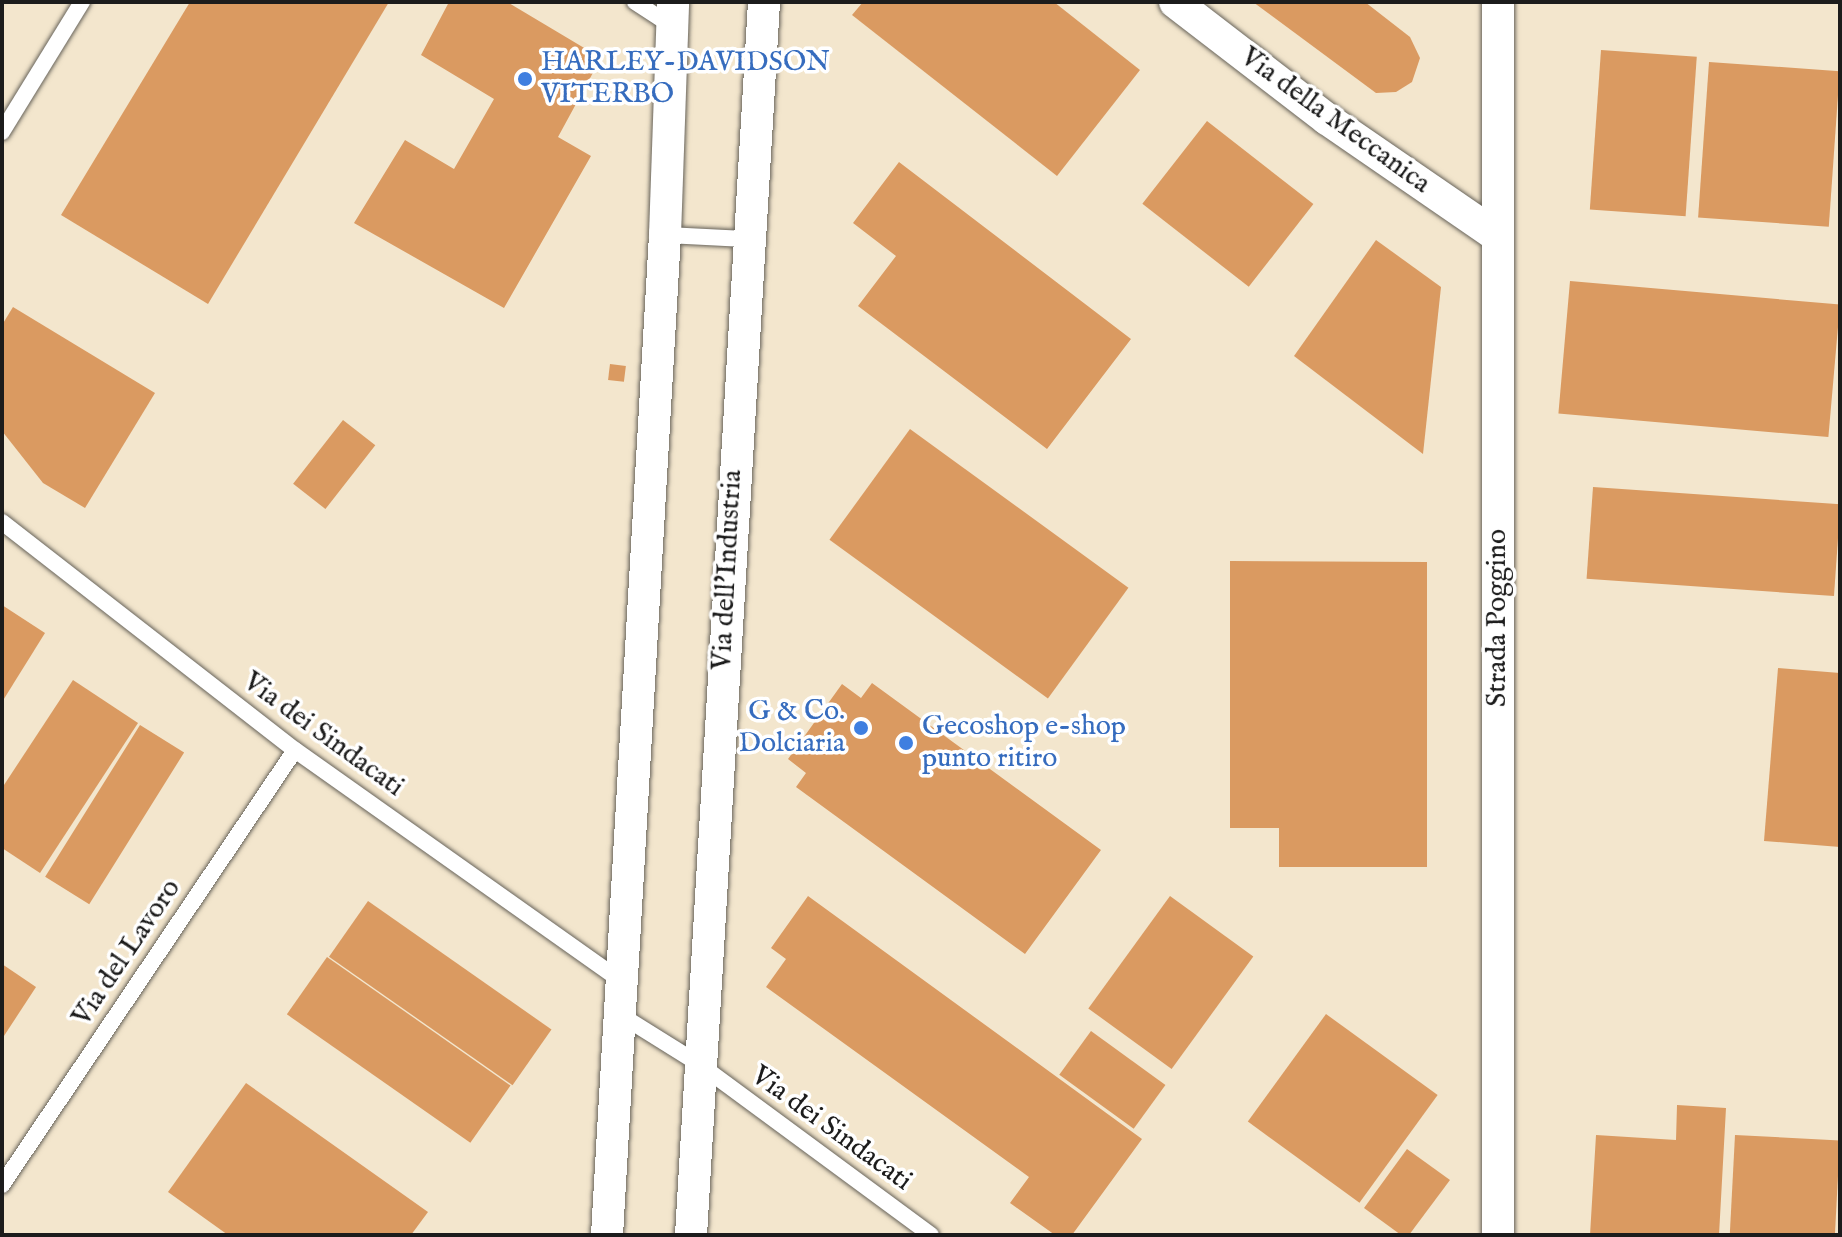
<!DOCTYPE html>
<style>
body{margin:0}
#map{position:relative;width:1842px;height:1237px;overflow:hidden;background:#f3e6cd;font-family:"IM FELL English",serif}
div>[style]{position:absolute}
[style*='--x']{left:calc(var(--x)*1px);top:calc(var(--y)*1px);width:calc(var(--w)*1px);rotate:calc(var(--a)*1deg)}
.building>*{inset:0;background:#da9a61;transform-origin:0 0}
.roads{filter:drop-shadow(0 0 2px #67635a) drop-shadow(0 0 2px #67635a)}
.service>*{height:16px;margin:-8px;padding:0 8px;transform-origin:8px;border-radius:8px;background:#fff}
.minor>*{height:32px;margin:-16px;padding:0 16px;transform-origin:16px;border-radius:16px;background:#fff}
.dots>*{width:22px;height:22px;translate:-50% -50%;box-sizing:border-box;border:4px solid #fff;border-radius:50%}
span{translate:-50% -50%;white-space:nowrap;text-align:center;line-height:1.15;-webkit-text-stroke:7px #fff;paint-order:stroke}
.shop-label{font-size:28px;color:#366cbe}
.left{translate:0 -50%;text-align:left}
.right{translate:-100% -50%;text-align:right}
.street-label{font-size:28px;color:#1c1c1c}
.frame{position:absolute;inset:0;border:4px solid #1c1c1c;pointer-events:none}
</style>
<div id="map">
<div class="building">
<div style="clip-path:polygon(190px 2px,389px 2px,208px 304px,61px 215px)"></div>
<div style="clip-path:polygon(449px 2px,507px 2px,601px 58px,558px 137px,591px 156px,504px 308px,354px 223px,405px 140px,454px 169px,494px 99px,421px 55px)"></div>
<div style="clip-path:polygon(863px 2px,1054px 2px,1140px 70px,1057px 176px,852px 15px)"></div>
<div style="clip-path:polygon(1253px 2px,1365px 2px,1410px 37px,1420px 58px,1412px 82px,1396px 92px,1376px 93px)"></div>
<div style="left:1601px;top:50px;width:96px;height:160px;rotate:4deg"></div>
<div style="left:1709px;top:62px;width:131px;height:156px;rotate:4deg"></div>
<div style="left:1207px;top:121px;width:135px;height:105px;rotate:38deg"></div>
<div style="clip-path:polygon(899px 162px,1131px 339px,1047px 449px,858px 306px,896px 256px,853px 223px)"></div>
<div style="clip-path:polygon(1376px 240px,1441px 287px,1423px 454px,1294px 356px)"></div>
<div style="left:1570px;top:281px;width:271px;height:133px;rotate:5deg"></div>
<div style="clip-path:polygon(13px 307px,155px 393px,85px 508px,43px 483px,2px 431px,2px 325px)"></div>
<div style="left:610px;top:364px;width:16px;height:16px;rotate:7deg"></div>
<div style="left:343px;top:420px;width:41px;height:81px;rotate:38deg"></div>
<div style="left:910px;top:429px;width:270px;height:137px;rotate:36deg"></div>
<div style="left:1593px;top:487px;width:248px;height:92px;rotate:4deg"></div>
<div style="clip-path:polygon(1230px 561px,1427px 562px,1427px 867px,1279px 867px,1279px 828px,1230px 828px)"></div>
<div style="clip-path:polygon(2px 605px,45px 633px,2px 702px)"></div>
<div style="clip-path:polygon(1778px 668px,1840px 673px,1840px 847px,1764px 841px)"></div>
<div style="clip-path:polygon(73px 680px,138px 723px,40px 873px,2px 848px,2px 788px)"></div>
<div style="clip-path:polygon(872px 683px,1101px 850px,1025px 954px,796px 787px,806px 773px,788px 759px,842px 684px,861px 698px)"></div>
<div style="left:140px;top:725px;width:52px;height:179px;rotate:32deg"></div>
<div style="clip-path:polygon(808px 896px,1142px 1139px,1072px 1235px,1055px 1235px,1010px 1203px,1029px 1177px,766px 987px,786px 959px,771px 948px)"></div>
<div style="left:1170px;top:896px;width:103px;height:139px;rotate:36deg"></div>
<div style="left:368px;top:901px;width:224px;height:68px;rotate:35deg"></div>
<div style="left:327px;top:957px;width:224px;height:70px;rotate:35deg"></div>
<div style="clip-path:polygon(2px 964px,36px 987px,2px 1039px)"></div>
<div style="left:1326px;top:1014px;width:138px;height:133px;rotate:36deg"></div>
<div style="left:1091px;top:1031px;width:92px;height:54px;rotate:36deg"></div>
<div style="clip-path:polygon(246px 1083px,428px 1212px,411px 1235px,228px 1235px,168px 1192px)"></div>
<div style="clip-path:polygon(1677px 1105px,1726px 1108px,1719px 1235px,1590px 1235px,1596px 1135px,1676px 1140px)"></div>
<div style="left:1735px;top:1135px;width:105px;height:100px;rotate:3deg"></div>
<div style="clip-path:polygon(1407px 1149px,1450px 1180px,1409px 1235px,1401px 1235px,1364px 1208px)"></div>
</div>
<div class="roads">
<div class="service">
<div style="--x:635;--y:2;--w:44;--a:33"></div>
<div style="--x:2;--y:132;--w:153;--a:-58.4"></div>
<div style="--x:665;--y:235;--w:82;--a:2.8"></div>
<div style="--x:2;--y:522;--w:371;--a:37.9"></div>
<div style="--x:295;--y:750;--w:400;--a:35.3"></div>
<div style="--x:619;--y:1014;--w:94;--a:32"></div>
<div style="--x:699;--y:1064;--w:288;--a:36.4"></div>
<div style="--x:2;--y:1185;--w:524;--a:-56.04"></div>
</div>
<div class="minor">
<div style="--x:1175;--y:2;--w:192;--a:37.6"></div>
<div style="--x:1327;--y:119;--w:206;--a:34.5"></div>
<div style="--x:607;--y:1235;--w:1002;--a:-86.68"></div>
<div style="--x:665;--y:235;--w:233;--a:-88"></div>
<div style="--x:691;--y:1235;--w:1235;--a:-86.61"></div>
<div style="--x:1498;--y:1235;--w:1233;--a:-90"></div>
</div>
</div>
<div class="dots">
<div style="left:525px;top:79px;background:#3f7fe0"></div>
<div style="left:861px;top:728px;background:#3f7fe0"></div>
<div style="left:906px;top:743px;background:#3f7fe0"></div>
</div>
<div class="shop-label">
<span class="left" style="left:541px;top:79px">HARLEY-DAVIDSON<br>VITERBO</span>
<span class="right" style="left:845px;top:728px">G &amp; Co.<br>Dolciaria</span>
<span class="left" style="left:922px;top:743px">Gecoshop e-shop<br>punto ritiro</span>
</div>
<div class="street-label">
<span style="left:1335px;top:121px;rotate:36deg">Via della Meccanica</span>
<span style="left:728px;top:570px;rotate:-87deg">Via dell'Industria</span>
<span style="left:1498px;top:618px;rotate:-90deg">Strada Poggino</span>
<span style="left:323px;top:735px;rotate:36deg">Via dei Sindacati</span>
<span style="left:127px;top:953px;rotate:-56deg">Via del Lavoro</span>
<span style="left:831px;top:1129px;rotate:36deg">Via dei Sindacati</span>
</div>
<div class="frame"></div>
</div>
